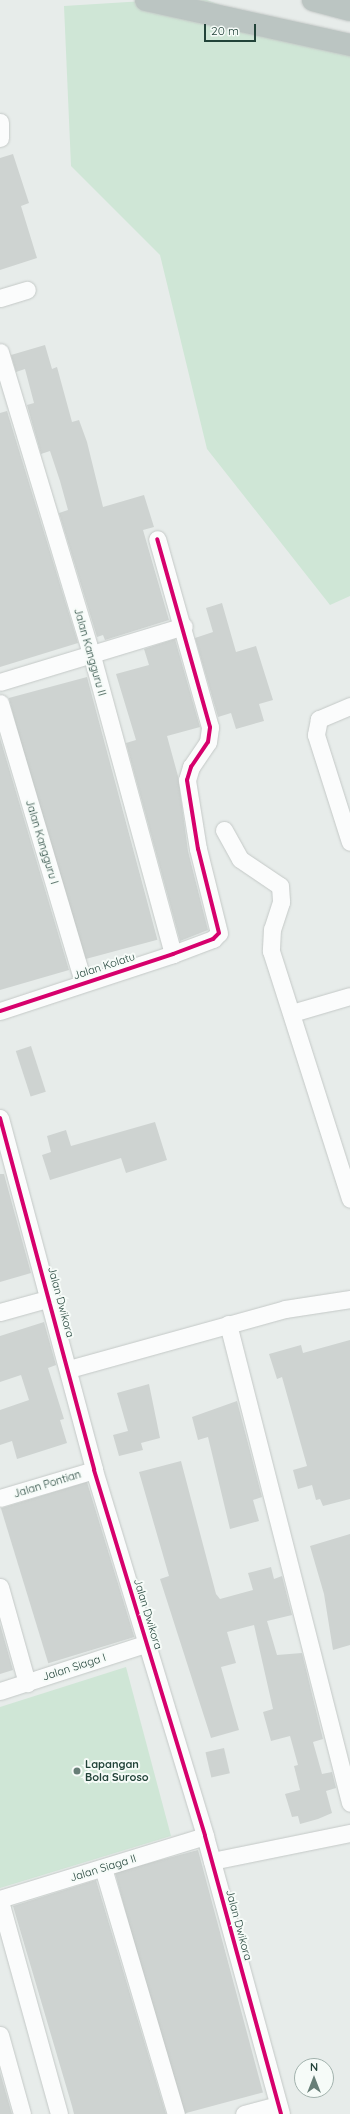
<!DOCTYPE html>
<style>
body{margin:0}
#map{position:relative;width:350px;height:2114px;overflow:hidden;background:#e7ecea;font-family:Quicksand,sans-serif}
div>[style]{position:absolute}
[style*='--x']{left:calc(var(--x)*1px);top:calc(var(--y)*1px);width:calc(var(--w)*1px);rotate:calc(var(--a)*1deg)}
.green>*{inset:0;background:#cfe6d6}
.building>*{inset:0;background:#ced3d1;transform-origin:0 0}
.roads{filter:drop-shadow(0 0 1px #c4c9c7) drop-shadow(0 0 1px #c4c9c7)}
.minor>*{height:17px;margin:-8.5px;padding:0 8.5px;transform-origin:8.5px;border-radius:8.5px;background:#fbfcfc}
.highway>*{height:22px;margin:-11px;padding:0 11px;transform-origin:11px;border-radius:11px;background:#bbc5c2}
.cycleway>*{height:4px;margin:-2px;padding:0 2px;transform-origin:2px;border-radius:2px;background:#d6006c}
.dots>*{width:11px;height:11px;translate:-50% -50%;box-sizing:border-box;border:2px solid #f6fbf8;border-radius:50%}
span{translate:-50% -50%;white-space:nowrap;text-align:center;line-height:1.15;-webkit-text-stroke:4px #f6fbf8;paint-order:stroke}
.street-label{font-size:11px;color:#224339}
.poi-label{font-size:11px;color:#224339;font-weight:700}
.left{translate:0 -50%;text-align:left}
.north{position:absolute;left:294px;top:2058px;width:40px;height:40px;box-sizing:border-box;background:#f6fbf8;border:1px solid #a1b1ac;border-radius:50%;rotate:0deg;font-size:11px;font-weight:700;line-height:16px;text-align:center;color:#224339}
.north::after{content:'';display:block;margin:auto;width:14px;height:18px;background:#677e77;clip-path:polygon(50% 0,100% 100%,50% 72%,0 100%)}
.scale{position:absolute;left:204px;top:24px;width:52px;height:18px;box-sizing:border-box;border:2px solid #224339;border-top:0;padding-left:5px;font-size:12px;line-height:14px;white-space:nowrap;color:#224339;-webkit-text-stroke:3px #f6fbf8;paint-order:stroke}
</style>
<div id="map">
<div class="green">
<div style="clip-path:polygon(160px 0,207px 0,350px 55px,350px 596px,330px 605px,207px 449px,160px 255px,71px 166px,64px 6px)"></div>
<div style="clip-path:polygon(126px 1667px,171px 1836px,0 1888px,0 1707px)"></div>
</div>
<div class="building">
<div style="clip-path:polygon(13px 154px,29px 203px,21px 206px,37px 258px,0 270px,0 158px)"></div>
<div style="clip-path:polygon(45px 345px,52px 369px,57px 367px,72px 422px,79px 420px,87px 442px,103px 507px,144px 495px,154px 527px,143px 530px,169px 620px,105px 640px,103px 635px,97px 637px,59px 513px,68px 510px,60px 481px,50px 451px,41px 454px,27px 405px,34px 403px,25px 369px,16px 372px,11px 355px)"></div>
<div style="clip-path:polygon(7px 411px,78px 643px,0 667px,0 413px)"></div>
<div style="clip-path:polygon(222px 603px,236px 652px,256px 646px,273px 700px,259px 704px,264px 721px,236px 729px,231px 713px,218px 717px,195px 638px,213px 632px,206px 608px)"></div>
<div style="clip-path:polygon(175px 639px,200px 727px,167px 736px,178px 776px,188px 851px,208px 930px,180px 941px,126px 743px,136px 740px,116px 674px,149px 665px,144px 649px)"></div>
<div style="left:87px;top:677px;width:272px;height:81px;rotate:75deg"></div>
<div style="clip-path:polygon(0 738px,69px 970px,0 990px)"></div>
<div style="left:31px;top:1046px;width:48px;height:16px;rotate:72deg"></div>
<div style="clip-path:polygon(155px 1122px,167px 1160px,126px 1173px,121px 1158px,50px 1180px,42px 1155px,51px 1152px,47px 1136px,66px 1130px,71px 1146px)"></div>
<div style="clip-path:polygon(0 1174px,4px 1174px,31px 1273px,0 1282px)"></div>
<div style="clip-path:polygon(44px 1322px,56px 1365px,48px 1368px,64px 1419px,60px 1420px,67px 1443px,17px 1459px,12px 1441px,0 1445px,0 1410px,29px 1400px,21px 1375px,0 1382px,0 1336px)"></div>
<div style="clip-path:polygon(350px 1340px,350px 1499px,323px 1506px,320px 1499px,316px 1500px,312px 1485px,298px 1489px,293px 1470px,307px 1466px,282px 1377px,277px 1379px,269px 1354px,301px 1345px,303px 1353px)"></div>
<div style="clip-path:polygon(149px 1384px,160px 1438px,141px 1443px,143px 1450px,119px 1456px,113px 1435px,128px 1431px,117px 1393px)"></div>
<div style="clip-path:polygon(237px 1401px,262px 1497px,253px 1500px,259px 1521px,230px 1529px,208px 1437px,198px 1440px,192px 1417px)"></div>
<div style="clip-path:polygon(181px 1461px,216px 1594px,220px 1599px,253px 1590px,248px 1573px,271px 1567px,274px 1579px,282px 1576px,292px 1615px,267px 1621px,277px 1655px,302px 1653px,323px 1739px,313px 1742px,322px 1774px,332px 1772px,336px 1788px,326px 1791px,332px 1813px,318px 1819px,300px 1824px,298px 1816px,292px 1817px,285px 1794px,300px 1790px,294px 1766px,298px 1765px,290px 1736px,271px 1741px,263px 1712px,273px 1709px,254px 1625px,227px 1632px,236px 1663px,221px 1667px,239px 1730px,211px 1738px,160px 1579px,169px 1576px,139px 1472px)"></div>
<div style="left:87px;top:1482px;width:162px;height:90px;rotate:73deg"></div>
<div style="clip-path:polygon(350px 1534px,350px 1645px,333px 1650px,324px 1594px,310px 1546px)"></div>
<div style="clip-path:polygon(0 1624px,13px 1670px,0 1674px)"></div>
<div style="left:224px;top:1748px;width:26px;height:19px;rotate:77deg"></div>
<div style="left:198px;top:1850px;width:251px;height:86px;rotate:75deg"></div>
<div style="clip-path:polygon(96px 1880px,166px 2114px,74px 2114px,72px 2106px,13px 1906px)"></div>
<div style="clip-path:polygon(0 2072px,12px 2114px,0 2114px)"></div>
</div>
<div class="roads">
<div class="minor">
<div style="--x:0;--y:122;--w:16;--a:90"></div>
<div style="--x:0;--y:298;--w:28;--a:-17"></div>
<div style="--x:0;--y:352;--w:318;--a:73.2"></div>
<div style="--x:92;--y:656;--w:309;--a:74.8"></div>
<div style="--x:0;--y:682;--w:192;--a:-16.9"></div>
<div style="--x:0;--y:703;--w:291;--a:73.4"></div>
<div style="--x:350;--y:706;--w:34;--a:157"></div>
<div style="--x:319;--y:719;--w:16;--a:101"></div>
<div style="--x:316;--y:735;--w:112;--a:72.4"></div>
<div style="--x:224;--y:830;--w:33;--a:61"></div>
<div style="--x:240;--y:859;--w:48;--a:34"></div>
<div style="--x:280;--y:886;--w:16;--a:86"></div>
<div style="--x:281;--y:902;--w:28;--a:108"></div>
<div style="--x:272;--y:929;--w:22;--a:93"></div>
<div style="--x:271;--y:951;--w:260;--a:72.3"></div>
<div style="--x:0;--y:1011;--w:182;--a:-18.2"></div>
<div style="--x:173;--y:954;--w:43;--a:-20.6"></div>
<div style="--x:213;--y:939;--w:8;--a:-45"></div>
<div style="--x:219;--y:933;--w:87;--a:-104"></div>
<div style="--x:198;--y:849;--w:70;--a:-99.1"></div>
<div style="--x:187;--y:780;--w:14;--a:-73"></div>
<div style="--x:191;--y:767;--w:30;--a:-56"></div>
<div style="--x:208;--y:742;--w:15;--a:-82"></div>
<div style="--x:210;--y:727;--w:195;--a:-105.7"></div>
<div style="--x:292;--y:1013;--w:60;--a:-16.3"></div>
<div style="--x:0;--y:1118;--w:364;--a:75"></div>
<div style="--x:94;--y:1470;--w:382;--a:73.1"></div>
<div style="--x:205;--y:1836;--w:288;--a:74.7"></div>
<div style="--x:0;--y:1312;--w:53;--a:-15.4"></div>
<div style="--x:228;--y:1324;--w:494;--a:75.7"></div>
<div style="--x:69;--y:1369;--w:224;--a:-15.5"></div>
<div style="--x:285;--y:1309;--w:66;--a:-8.7"></div>
<div style="--x:0;--y:1498;--w:98;--a:-16.6"></div>
<div style="--x:0;--y:1587;--w:100;--a:74.3"></div>
<div style="--x:0;--y:1691;--w:156;--a:-18"></div>
<div style="--x:212;--y:1861;--w:141;--a:-11.5"></div>
<div style="--x:103;--y:1868;--w:257;--a:73.5"></div>
<div style="--x:0;--y:1899;--w:214;--a:-17.1"></div>
<div style="--x:0;--y:1901;--w:221;--a:74.5"></div>
<div style="--x:0;--y:2035;--w:82;--a:74.4"></div>
<div style="--x:244;--y:2114;--w:35;--a:-15"></div>
</div>
<div class="highway">
<div style="--x:146;--y:0;--w:209;--a:12.4"></div>
<div style="--x:313;--y:0;--w:38;--a:15"></div>
</div>
</div>
<div class="cycleway">
<div style="--x:0;--y:1011;--w:182;--a:-18.2"></div>
<div style="--x:173;--y:954;--w:43;--a:-20.6"></div>
<div style="--x:213;--y:939;--w:8;--a:-45"></div>
<div style="--x:219;--y:933;--w:87;--a:-104"></div>
<div style="--x:198;--y:849;--w:70;--a:-99.1"></div>
<div style="--x:187;--y:780;--w:14;--a:-73"></div>
<div style="--x:191;--y:767;--w:30;--a:-56"></div>
<div style="--x:208;--y:742;--w:15;--a:-82"></div>
<div style="--x:210;--y:727;--w:195;--a:-105.7"></div>
<div style="--x:0;--y:1118;--w:364;--a:75"></div>
<div style="--x:94;--y:1470;--w:382;--a:73.1"></div>
<div style="--x:205;--y:1836;--w:288;--a:74.7"></div>
</div>
<div class="dots">
<div style="left:77px;top:1771px;background:#677e77"></div>
</div>
<div class="street-label">
<span style="left:90px;top:652px;rotate:74deg">Jalan Kangguru II</span>
<span style="left:42px;top:842px;rotate:73deg">Jalan Kangguru I</span>
<span style="left:104px;top:966px;rotate:-18deg">Jalan Kolatu</span>
<span style="left:61px;top:1302px;rotate:75deg">Jalan Dwikora</span>
<span style="left:47px;top:1484px;rotate:-17deg">Jalan Pontian</span>
<span style="left:148px;top:1614px;rotate:73deg">Jalan Dwikora</span>
<span style="left:74px;top:1667px;rotate:-18deg">Jalan Siaga I</span>
<span style="left:103px;top:1868px;rotate:-17deg">Jalan Siaga II</span>
<span style="left:239px;top:1925px;rotate:75deg">Jalan Dwikora</span>
</div>
<div class="poi-label">
<span class="left" style="left:85px;top:1771px">Lapangan<br>Bola Suroso</span>
</div>
<div class="north">N</div>
<div class="scale">20 m</div>
</div>
